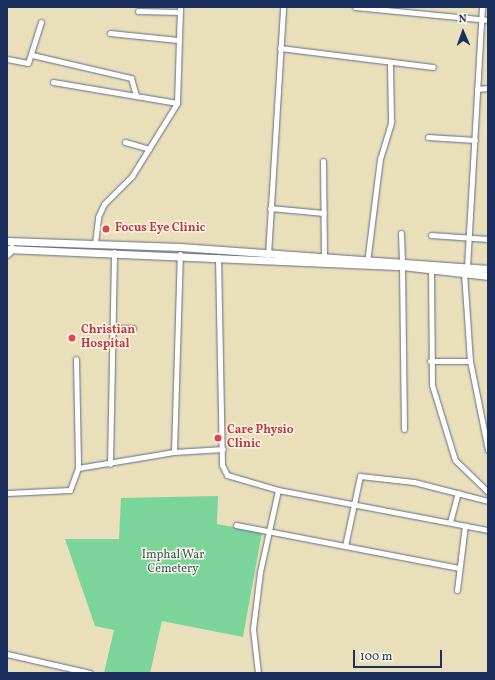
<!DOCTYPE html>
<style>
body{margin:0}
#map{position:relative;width:495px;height:680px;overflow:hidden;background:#e9dfbb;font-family:Vollkorn,serif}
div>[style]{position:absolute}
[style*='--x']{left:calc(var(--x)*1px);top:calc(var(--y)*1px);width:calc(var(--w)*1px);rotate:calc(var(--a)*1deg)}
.green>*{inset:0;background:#7bd49a}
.roads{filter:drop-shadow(0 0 1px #636d7f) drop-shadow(0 0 1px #636d7f)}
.minor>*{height:5px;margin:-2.5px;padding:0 2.5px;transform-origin:2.5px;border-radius:2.5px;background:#fff}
.secondary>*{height:7px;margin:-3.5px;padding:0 3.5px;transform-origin:3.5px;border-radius:3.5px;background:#fff}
.trunk>*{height:8px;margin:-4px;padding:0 4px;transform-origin:4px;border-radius:4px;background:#fff}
.dots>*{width:11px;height:11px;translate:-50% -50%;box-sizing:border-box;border:2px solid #fcf5e5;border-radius:50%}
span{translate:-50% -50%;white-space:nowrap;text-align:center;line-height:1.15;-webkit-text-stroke:3px #fcf5e5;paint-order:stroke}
.health-label{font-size:12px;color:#be3a42;font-weight:700}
.left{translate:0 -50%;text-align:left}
.park-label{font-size:12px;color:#33586d}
.frame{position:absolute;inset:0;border:8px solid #1b2f5e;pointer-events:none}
.north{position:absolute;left:443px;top:12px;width:40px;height:40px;-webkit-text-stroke:3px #fcf5e5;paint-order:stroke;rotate:358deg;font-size:11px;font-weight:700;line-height:16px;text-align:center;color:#1b2f5e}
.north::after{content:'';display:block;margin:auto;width:14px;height:18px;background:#1b2f5e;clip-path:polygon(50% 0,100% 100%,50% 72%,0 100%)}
.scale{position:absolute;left:353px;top:650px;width:89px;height:18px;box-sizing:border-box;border:2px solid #1b2f5e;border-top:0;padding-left:5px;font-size:12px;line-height:14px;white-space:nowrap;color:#1b2f5e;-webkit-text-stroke:3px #fcf5e5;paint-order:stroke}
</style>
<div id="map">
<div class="green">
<div style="clip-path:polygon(218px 496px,217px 524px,262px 532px,243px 637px,162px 621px,150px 673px,104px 673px,114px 630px,95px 626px,65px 539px,119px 539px,121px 498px)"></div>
</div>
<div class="roads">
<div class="minor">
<div style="--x:355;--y:7;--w:134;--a:5.6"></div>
<div style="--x:138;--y:11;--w:42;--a:1.4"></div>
<div style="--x:110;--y:33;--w:68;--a:5.9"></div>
<div style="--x:280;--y:48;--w:154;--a:7.1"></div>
<div style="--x:32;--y:55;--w:102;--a:13.1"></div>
<div style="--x:131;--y:78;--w:19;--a:74"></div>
<div style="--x:7;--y:59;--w:21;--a:11"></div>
<div style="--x:28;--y:63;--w:43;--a:-72.4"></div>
<div style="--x:53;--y:82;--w:126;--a:9.6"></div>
<div style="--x:477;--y:89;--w:11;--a:-5"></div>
<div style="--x:428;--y:137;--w:47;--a:3.7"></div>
<div style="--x:125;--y:142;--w:25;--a:16"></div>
<div style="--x:323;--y:161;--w:97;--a:89.4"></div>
<div style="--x:270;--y:208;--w:54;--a:5.3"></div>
<div style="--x:401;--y:233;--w:27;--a:88"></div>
<div style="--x:431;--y:235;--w:57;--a:4"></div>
<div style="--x:95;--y:243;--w:26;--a:-83"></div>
<div style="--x:98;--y:217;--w:14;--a:-65"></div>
<div style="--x:104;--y:204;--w:40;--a:-45"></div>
<div style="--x:132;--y:176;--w:86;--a:-58.3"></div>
<div style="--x:177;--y:103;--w:96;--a:-88.2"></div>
<div style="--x:268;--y:255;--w:248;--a:-86.5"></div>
<div style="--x:218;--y:257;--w:208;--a:88.9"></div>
<div style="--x:222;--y:465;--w:11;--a:63"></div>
<div style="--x:227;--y:475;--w:53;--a:16.4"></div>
<div style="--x:278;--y:490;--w:214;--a:10.8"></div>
<div style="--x:367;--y:263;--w:105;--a:-82.9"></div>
<div style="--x:380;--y:159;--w:39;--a:-73"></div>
<div style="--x:391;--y:122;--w:60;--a:-91"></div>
<div style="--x:402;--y:266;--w:163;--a:89.3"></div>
<div style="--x:467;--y:267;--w:260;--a:-86.7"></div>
<div style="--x:431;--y:270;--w:115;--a:89.5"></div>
<div style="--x:432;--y:385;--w:78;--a:73"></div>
<div style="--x:455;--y:460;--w:46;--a:44.1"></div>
<div style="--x:464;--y:273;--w:88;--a:86.1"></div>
<div style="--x:470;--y:361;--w:91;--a:78.6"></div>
<div style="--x:112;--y:328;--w:21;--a:0"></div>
<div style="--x:76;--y:359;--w:109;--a:88.9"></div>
<div style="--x:430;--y:361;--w:40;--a:0"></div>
<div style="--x:174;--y:452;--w:198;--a:-88.3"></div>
<div style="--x:110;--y:464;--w:212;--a:-88.9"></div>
<div style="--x:7;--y:493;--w:63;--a:-2.7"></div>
<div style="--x:70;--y:490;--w:23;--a:-70"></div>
<div style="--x:78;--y:468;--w:97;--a:-9.5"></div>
<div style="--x:174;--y:452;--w:49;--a:-3.5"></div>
<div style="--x:450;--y:522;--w:30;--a:-75"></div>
<div style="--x:236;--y:525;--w:227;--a:10.9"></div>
<div style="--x:345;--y:546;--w:72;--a:-77.9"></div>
<div style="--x:360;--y:476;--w:54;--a:6.3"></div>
<div style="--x:414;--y:482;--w:76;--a:14.4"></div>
<div style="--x:457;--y:590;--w:65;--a:-83"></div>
<div style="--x:7;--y:654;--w:85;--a:12.9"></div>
<div style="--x:258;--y:673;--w:44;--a:-96.5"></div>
<div style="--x:253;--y:629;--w:57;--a:-83"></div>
<div style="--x:260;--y:572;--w:84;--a:-77.6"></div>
</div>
<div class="secondary">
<div style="--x:7;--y:241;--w:173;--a:2"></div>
<div style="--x:180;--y:247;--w:309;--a:4.1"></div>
<div style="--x:7;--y:249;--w:395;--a:2.5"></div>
<div style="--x:402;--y:266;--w:87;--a:6.6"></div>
</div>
<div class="trunk">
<div style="--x:7;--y:254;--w:7;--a:-45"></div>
</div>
</div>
<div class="dots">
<div style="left:106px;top:229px;background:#e0444e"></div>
<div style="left:72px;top:338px;background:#e0444e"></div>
<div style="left:218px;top:438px;background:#e0444e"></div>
</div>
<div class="health-label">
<span class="left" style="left:115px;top:229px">Focus Eye Clinic</span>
<span class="left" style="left:81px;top:338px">Christian<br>Hospital</span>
<span class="left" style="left:227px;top:438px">Care Physio<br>Clinic</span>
</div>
<div class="park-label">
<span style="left:173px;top:563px">Imphal War<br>Cemetery</span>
</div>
<div class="frame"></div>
<div class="north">N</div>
<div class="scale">100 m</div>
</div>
